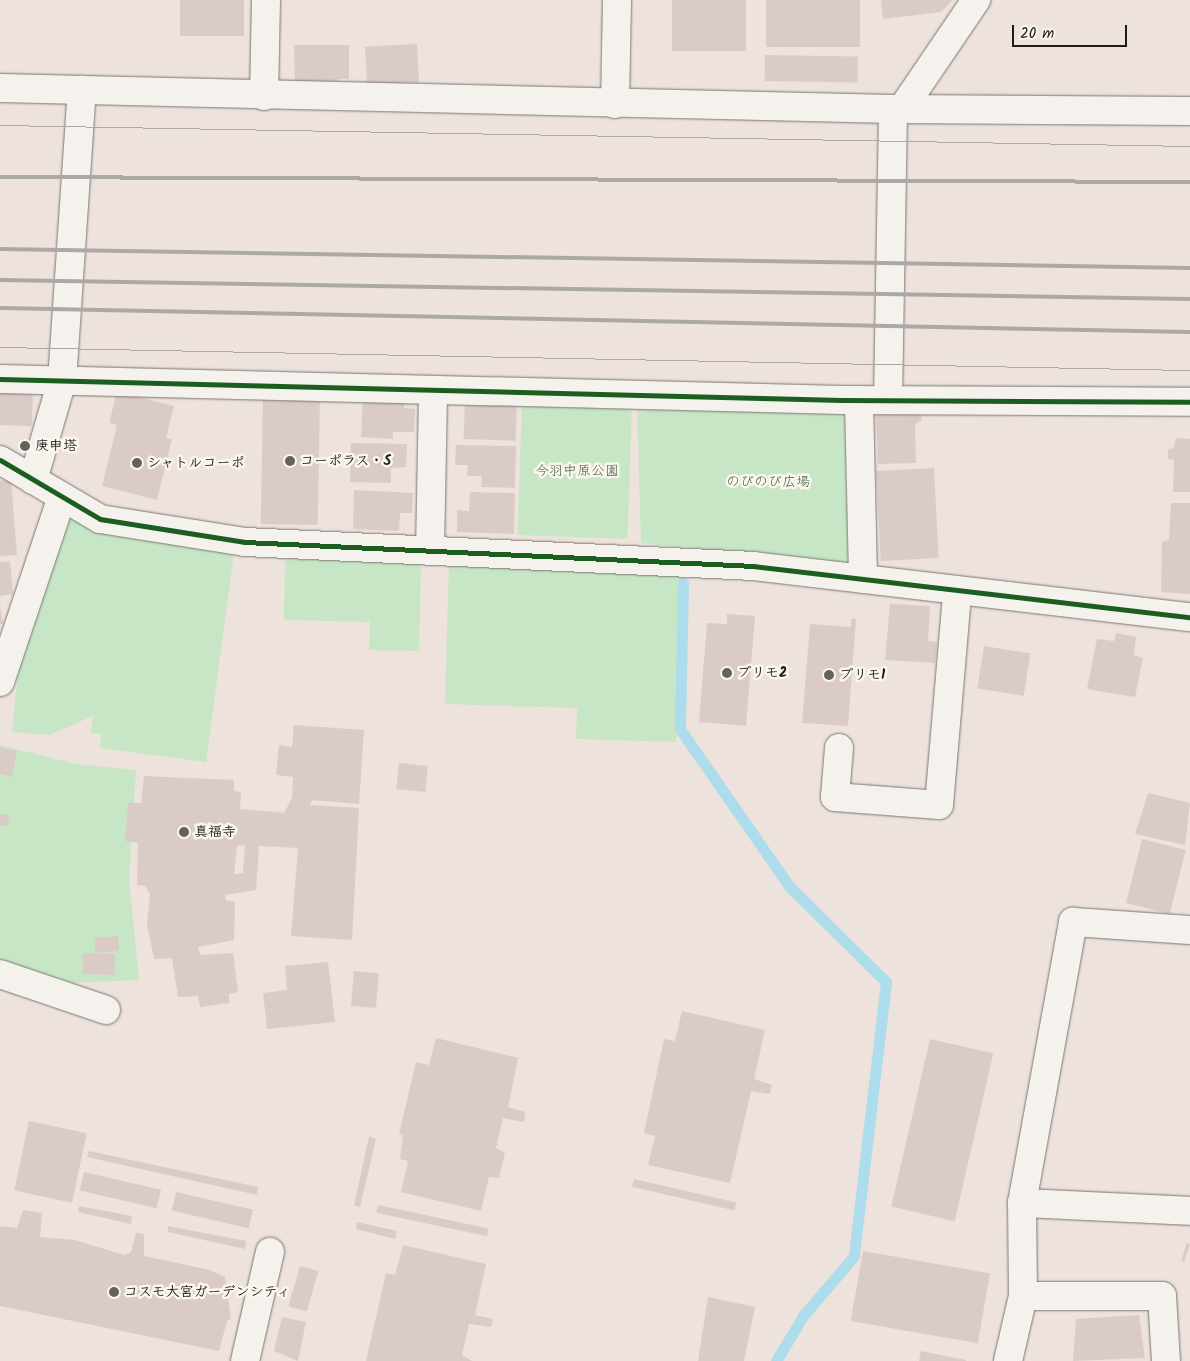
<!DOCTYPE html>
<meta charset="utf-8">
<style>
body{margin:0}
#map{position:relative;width:1190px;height:1361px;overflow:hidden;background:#ede2dc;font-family:Kalam,"Klee One",sans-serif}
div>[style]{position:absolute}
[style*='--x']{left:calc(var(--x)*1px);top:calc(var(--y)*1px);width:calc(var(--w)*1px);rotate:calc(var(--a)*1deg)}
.green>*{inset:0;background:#c7e6c6;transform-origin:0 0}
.stream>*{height:11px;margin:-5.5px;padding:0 5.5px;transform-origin:5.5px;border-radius:5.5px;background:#addcec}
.building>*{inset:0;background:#dbcbc7;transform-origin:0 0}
.roads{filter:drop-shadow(0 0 1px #7a7572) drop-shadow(0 0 1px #7a7572)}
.minor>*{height:28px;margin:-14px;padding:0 14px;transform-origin:14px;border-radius:14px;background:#f5f2ee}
.tram>*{height:1px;margin:-0.5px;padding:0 0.5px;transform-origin:0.5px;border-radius:0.5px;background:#aba8a6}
.rail>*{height:4px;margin:-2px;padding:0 2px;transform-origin:2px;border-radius:2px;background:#aba8a6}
.cycleway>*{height:5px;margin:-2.5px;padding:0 2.5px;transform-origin:2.5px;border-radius:2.5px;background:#1b5e20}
.dots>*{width:14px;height:14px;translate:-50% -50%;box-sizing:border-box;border:2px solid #fbf7ec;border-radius:50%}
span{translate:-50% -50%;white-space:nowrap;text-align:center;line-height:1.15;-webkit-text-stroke:5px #fbf7ec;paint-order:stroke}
.poi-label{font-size:14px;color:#1c1c1c;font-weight:700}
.left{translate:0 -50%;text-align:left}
.park-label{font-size:14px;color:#465a4a}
.scale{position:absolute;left:1012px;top:25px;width:115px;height:22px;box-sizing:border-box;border:2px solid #1c1c1c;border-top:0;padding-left:6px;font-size:15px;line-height:18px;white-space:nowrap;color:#1c1c1c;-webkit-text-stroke:4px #fbf7ec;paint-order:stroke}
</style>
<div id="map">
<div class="green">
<div style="left:522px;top:403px;width:110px;height:132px;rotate:2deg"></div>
<div style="clip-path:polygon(637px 405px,845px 411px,848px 564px,641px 543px)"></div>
<div style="clip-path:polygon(64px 513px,109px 535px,234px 552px,206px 762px,100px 748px,101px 734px,91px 733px,93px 716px,49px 735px,12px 732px,19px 661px)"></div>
<div style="clip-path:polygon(285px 559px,421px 562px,419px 651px,369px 650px,370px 622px,284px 620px)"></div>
<div style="clip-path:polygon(449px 563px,682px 571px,676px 742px,576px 739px,577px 708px,445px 704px)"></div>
<div style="clip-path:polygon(0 745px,76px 764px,136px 770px,129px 881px,139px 980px,74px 983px,0 960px)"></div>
</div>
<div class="stream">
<div style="--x:683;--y:583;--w:146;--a:91.2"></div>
<div style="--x:680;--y:729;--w:193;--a:55.2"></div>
<div style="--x:790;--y:887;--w:135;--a:44.7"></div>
<div style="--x:886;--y:982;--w:276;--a:96.7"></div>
<div style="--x:854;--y:1256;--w:79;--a:130.4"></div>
<div style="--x:803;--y:1316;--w:52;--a:121"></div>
</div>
<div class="building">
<div style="left:180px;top:0;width:64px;height:36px"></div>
<div style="left:672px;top:0;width:74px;height:51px"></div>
<div style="left:766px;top:0;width:94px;height:47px"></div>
<div style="clip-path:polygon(881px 0,953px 0,941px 12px,883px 19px)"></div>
<div style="left:417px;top:44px;width:38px;height:52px;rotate:87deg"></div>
<div style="clip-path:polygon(294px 45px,349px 45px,349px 79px,338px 79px,338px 86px,295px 85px)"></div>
<div style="left:765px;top:55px;width:93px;height:26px;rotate:1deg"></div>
<div style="left:0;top:387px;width:33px;height:38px;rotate:2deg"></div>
<div style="clip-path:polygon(117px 392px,174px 406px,166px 438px,172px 439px,157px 500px,102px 486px,117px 425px,109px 423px)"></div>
<div style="left:263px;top:396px;width:57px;height:128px;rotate:1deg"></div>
<div style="clip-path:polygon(363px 397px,404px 398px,404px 408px,415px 409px,414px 432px,393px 432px,393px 439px,361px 437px)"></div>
<div style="left:465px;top:399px;width:52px;height:40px;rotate:2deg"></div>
<div style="clip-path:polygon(921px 412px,922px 420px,915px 424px,916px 463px,878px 464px,876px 415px)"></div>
<div style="clip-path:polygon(1176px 438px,1190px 439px,1190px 492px,1173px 492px,1174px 460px,1168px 459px,1168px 449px,1174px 448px)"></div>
<div style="clip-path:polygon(351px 443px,407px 444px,406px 467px,391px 468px,391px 483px,350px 482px)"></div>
<div style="clip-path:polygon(456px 445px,516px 446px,515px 488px,481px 487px,482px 476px,467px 476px,468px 465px,455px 465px)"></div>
<div style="left:934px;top:468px;width:90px;height:58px;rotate:87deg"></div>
<div style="clip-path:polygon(11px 480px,17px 555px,0 556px,0 481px)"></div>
<div style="clip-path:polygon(354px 490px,413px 493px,412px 513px,400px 513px,399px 531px,353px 529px)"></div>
<div style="clip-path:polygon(470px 492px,515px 493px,514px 534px,457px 532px,457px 510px,469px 511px)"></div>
<div style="clip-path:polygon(1171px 503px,1190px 503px,1190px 594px,1161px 592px,1162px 542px,1169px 540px)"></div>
<div style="clip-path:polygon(10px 561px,13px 594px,0 596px,0 562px)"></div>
<div style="clip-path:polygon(890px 604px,930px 606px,928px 641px,937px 642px,935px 663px,885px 660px)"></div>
<div style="clip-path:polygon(0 605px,3px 624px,0 624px)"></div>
<div style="clip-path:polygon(727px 614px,755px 616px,746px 726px,699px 722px,707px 623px,727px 624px)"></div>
<div style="clip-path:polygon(851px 619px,856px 619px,848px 726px,802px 723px,810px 624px,851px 627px)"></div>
<div style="clip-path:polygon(1116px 633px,1136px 637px,1134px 655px,1143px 658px,1135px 697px,1087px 689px,1097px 639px,1114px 641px)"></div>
<div style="left:984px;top:646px;width:47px;height:43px;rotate:9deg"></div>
<div style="clip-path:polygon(evenodd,294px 725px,364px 730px,359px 804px,312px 800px,310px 805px,359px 808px,352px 940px,291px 936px,298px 848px,259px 846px,256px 890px,225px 895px,226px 900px,235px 902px,234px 940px,198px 947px,200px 955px,233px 953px,238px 992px,229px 994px,229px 1003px,200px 1007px,198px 996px,178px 997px,172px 958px,154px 959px,147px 924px,150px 894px,145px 886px,137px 885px,138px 843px,125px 841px,128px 803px,141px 803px,144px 776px,234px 780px,234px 791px,241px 792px,240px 809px,284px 813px,292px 798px,293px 777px,276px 775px,279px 745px,292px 747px,294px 725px,245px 845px,243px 873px,234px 874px,237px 846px,245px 845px)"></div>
<div style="clip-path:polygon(0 747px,17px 751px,12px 777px,0 774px)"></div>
<div style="left:399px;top:763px;width:29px;height:26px;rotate:6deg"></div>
<div style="clip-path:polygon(1148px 793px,1190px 803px,1185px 845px,1135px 834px)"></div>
<div style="clip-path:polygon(0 814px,9px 815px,8px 826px,0 826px)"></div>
<div style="left:1142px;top:839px;width:45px;height:66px;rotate:14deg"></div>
<div style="left:118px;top:936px;width:15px;height:24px;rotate:86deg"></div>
<div style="left:83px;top:953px;width:32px;height:21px;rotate:2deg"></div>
<div style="clip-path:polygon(328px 962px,335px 1022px,267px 1029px,263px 993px,287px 990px,285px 966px)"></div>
<div style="left:354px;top:971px;width:25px;height:35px;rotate:5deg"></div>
<div style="clip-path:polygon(682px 1011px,765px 1030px,754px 1079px,772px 1085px,770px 1094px,751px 1091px,730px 1183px,648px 1165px,655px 1136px,644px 1133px,664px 1039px,675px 1041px)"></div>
<div style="clip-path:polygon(436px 1038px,518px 1058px,508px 1107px,525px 1112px,524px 1122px,503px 1118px,496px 1148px,505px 1153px,499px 1178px,489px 1177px,481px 1211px,401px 1192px,408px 1161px,400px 1159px,403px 1136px,399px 1134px,416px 1062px,429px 1065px)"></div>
<div style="left:930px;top:1039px;width:65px;height:172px;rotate:13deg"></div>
<div style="left:29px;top:1121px;width:59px;height:71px;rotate:12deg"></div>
<div style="clip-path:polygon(369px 1136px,376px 1139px,360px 1207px,354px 1206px)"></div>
<div style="clip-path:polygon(89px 1151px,258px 1187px,257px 1195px,87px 1157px)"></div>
<div style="left:84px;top:1172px;width:79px;height:19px;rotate:13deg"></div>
<div style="left:634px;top:1179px;width:105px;height:8px;rotate:13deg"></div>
<div style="left:176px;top:1192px;width:79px;height:19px;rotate:13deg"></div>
<div style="left:378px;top:1205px;width:113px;height:8px;rotate:12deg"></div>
<div style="clip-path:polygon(79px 1206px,132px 1216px,131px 1224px,78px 1212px)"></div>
<div style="clip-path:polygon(23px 1210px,42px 1213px,40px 1237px,75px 1240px,124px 1255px,131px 1252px,136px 1233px,144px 1234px,144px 1256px,210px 1270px,225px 1277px,231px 1319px,227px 1321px,219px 1351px,0 1306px,0 1226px,17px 1228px)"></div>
<div style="clip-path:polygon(357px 1222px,397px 1231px,395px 1239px,356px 1229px)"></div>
<div style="clip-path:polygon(168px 1226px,246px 1241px,245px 1249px,168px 1232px)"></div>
<div style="left:1187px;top:1243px;width:3px;height:19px;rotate:18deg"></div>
<div style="clip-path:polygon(403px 1245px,486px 1264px,475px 1315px,493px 1319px,491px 1327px,469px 1324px,462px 1355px,472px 1361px,366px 1361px,386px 1273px,395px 1275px)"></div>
<div style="left:863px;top:1251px;width:129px;height:71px;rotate:10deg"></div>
<div style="left:300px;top:1266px;width:19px;height:42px;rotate:16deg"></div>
<div style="clip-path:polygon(708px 1297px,755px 1307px,744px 1361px,698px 1361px)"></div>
<div style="clip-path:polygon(1139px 1315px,1145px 1358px,1073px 1361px,1076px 1319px)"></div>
<div style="clip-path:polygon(282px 1317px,306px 1322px,298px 1361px,274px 1351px)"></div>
<div style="clip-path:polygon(921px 1351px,966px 1360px,966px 1361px,919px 1361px)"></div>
</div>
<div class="roads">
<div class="minor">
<div style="--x:0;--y:88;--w:893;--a:1.35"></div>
<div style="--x:893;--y:109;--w:297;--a:0.4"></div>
<div style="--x:264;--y:96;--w:96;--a:-88.8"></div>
<div style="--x:615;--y:104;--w:104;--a:-88.9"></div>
<div style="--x:902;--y:109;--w:132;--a:-55.8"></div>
<div style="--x:0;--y:379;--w:842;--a:1.43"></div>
<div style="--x:842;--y:400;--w:348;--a:0.3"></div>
<div style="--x:859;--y:400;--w:179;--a:88.7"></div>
<div style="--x:888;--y:400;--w:291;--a:-89"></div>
<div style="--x:0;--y:460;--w:116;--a:30.5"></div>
<div style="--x:100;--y:519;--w:147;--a:9"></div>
<div style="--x:245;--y:542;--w:509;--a:2.7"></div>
<div style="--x:753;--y:566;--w:440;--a:6.7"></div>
<div style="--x:33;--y:480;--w:103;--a:-73.7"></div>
<div style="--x:62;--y:381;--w:292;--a:-86.1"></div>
<div style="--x:430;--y:551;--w:161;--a:-88.9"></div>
<div style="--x:0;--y:682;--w:195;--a:-71.5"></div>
<div style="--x:839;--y:748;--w:49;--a:94.7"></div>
<div style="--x:835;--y:797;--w:104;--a:4.4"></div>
<div style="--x:939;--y:805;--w:213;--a:-85.1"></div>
<div style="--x:0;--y:974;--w:112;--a:18.8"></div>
<div style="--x:1022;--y:1203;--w:168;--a:2.7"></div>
<div style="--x:1023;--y:1296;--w:93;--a:-90.6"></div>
<div style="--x:1022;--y:1203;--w:286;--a:-79.7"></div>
<div style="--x:1073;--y:922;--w:117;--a:3.9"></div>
<div style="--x:245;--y:1361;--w:112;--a:-77.1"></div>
<div style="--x:1008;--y:1361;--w:67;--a:-77"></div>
<div style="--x:1023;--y:1296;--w:139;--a:0"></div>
<div style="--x:1162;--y:1296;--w:65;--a:86.5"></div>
</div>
</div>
<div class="tram">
<div style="--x:0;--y:125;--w:1190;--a:1.01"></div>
<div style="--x:0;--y:347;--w:1190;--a:1.11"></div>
</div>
<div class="rail">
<div style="--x:0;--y:177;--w:1190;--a:0.24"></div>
<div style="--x:0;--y:249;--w:1190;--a:0.91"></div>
<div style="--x:0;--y:280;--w:1190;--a:0.91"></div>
<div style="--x:0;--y:308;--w:1190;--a:1.16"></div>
</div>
<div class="cycleway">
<div style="--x:0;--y:379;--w:842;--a:1.43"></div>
<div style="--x:842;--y:400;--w:348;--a:0.3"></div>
<div style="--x:0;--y:460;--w:116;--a:30.5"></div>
<div style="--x:100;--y:519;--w:147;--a:9"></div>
<div style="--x:245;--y:542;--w:509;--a:2.7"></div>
<div style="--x:753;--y:566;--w:440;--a:6.7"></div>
</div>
<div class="dots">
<div style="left:25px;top:446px;background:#65615f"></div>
<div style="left:290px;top:461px;background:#65615f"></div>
<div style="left:137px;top:463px;background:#65615f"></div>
<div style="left:727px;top:673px;background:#65615f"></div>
<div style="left:829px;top:675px;background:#65615f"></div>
<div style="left:184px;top:832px;background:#65615f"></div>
<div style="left:114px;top:1292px;background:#65615f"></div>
</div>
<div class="poi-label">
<span class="left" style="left:35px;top:446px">庚申塔</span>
<span class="left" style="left:300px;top:461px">コーポラス・S</span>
<span class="left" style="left:147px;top:463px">シャトルコーポ</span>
<span class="left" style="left:737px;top:673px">プリモ2</span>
<span class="left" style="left:839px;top:675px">プリモ1</span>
<span class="left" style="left:194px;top:832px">真福寺</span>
<span class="left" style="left:124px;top:1292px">コスモ大宮ガーデンシティ</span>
</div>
<div class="park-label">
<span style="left:577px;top:471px">今羽中原公園</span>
<span style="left:768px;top:482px">のびのび広場</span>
</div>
<div class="scale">20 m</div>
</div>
